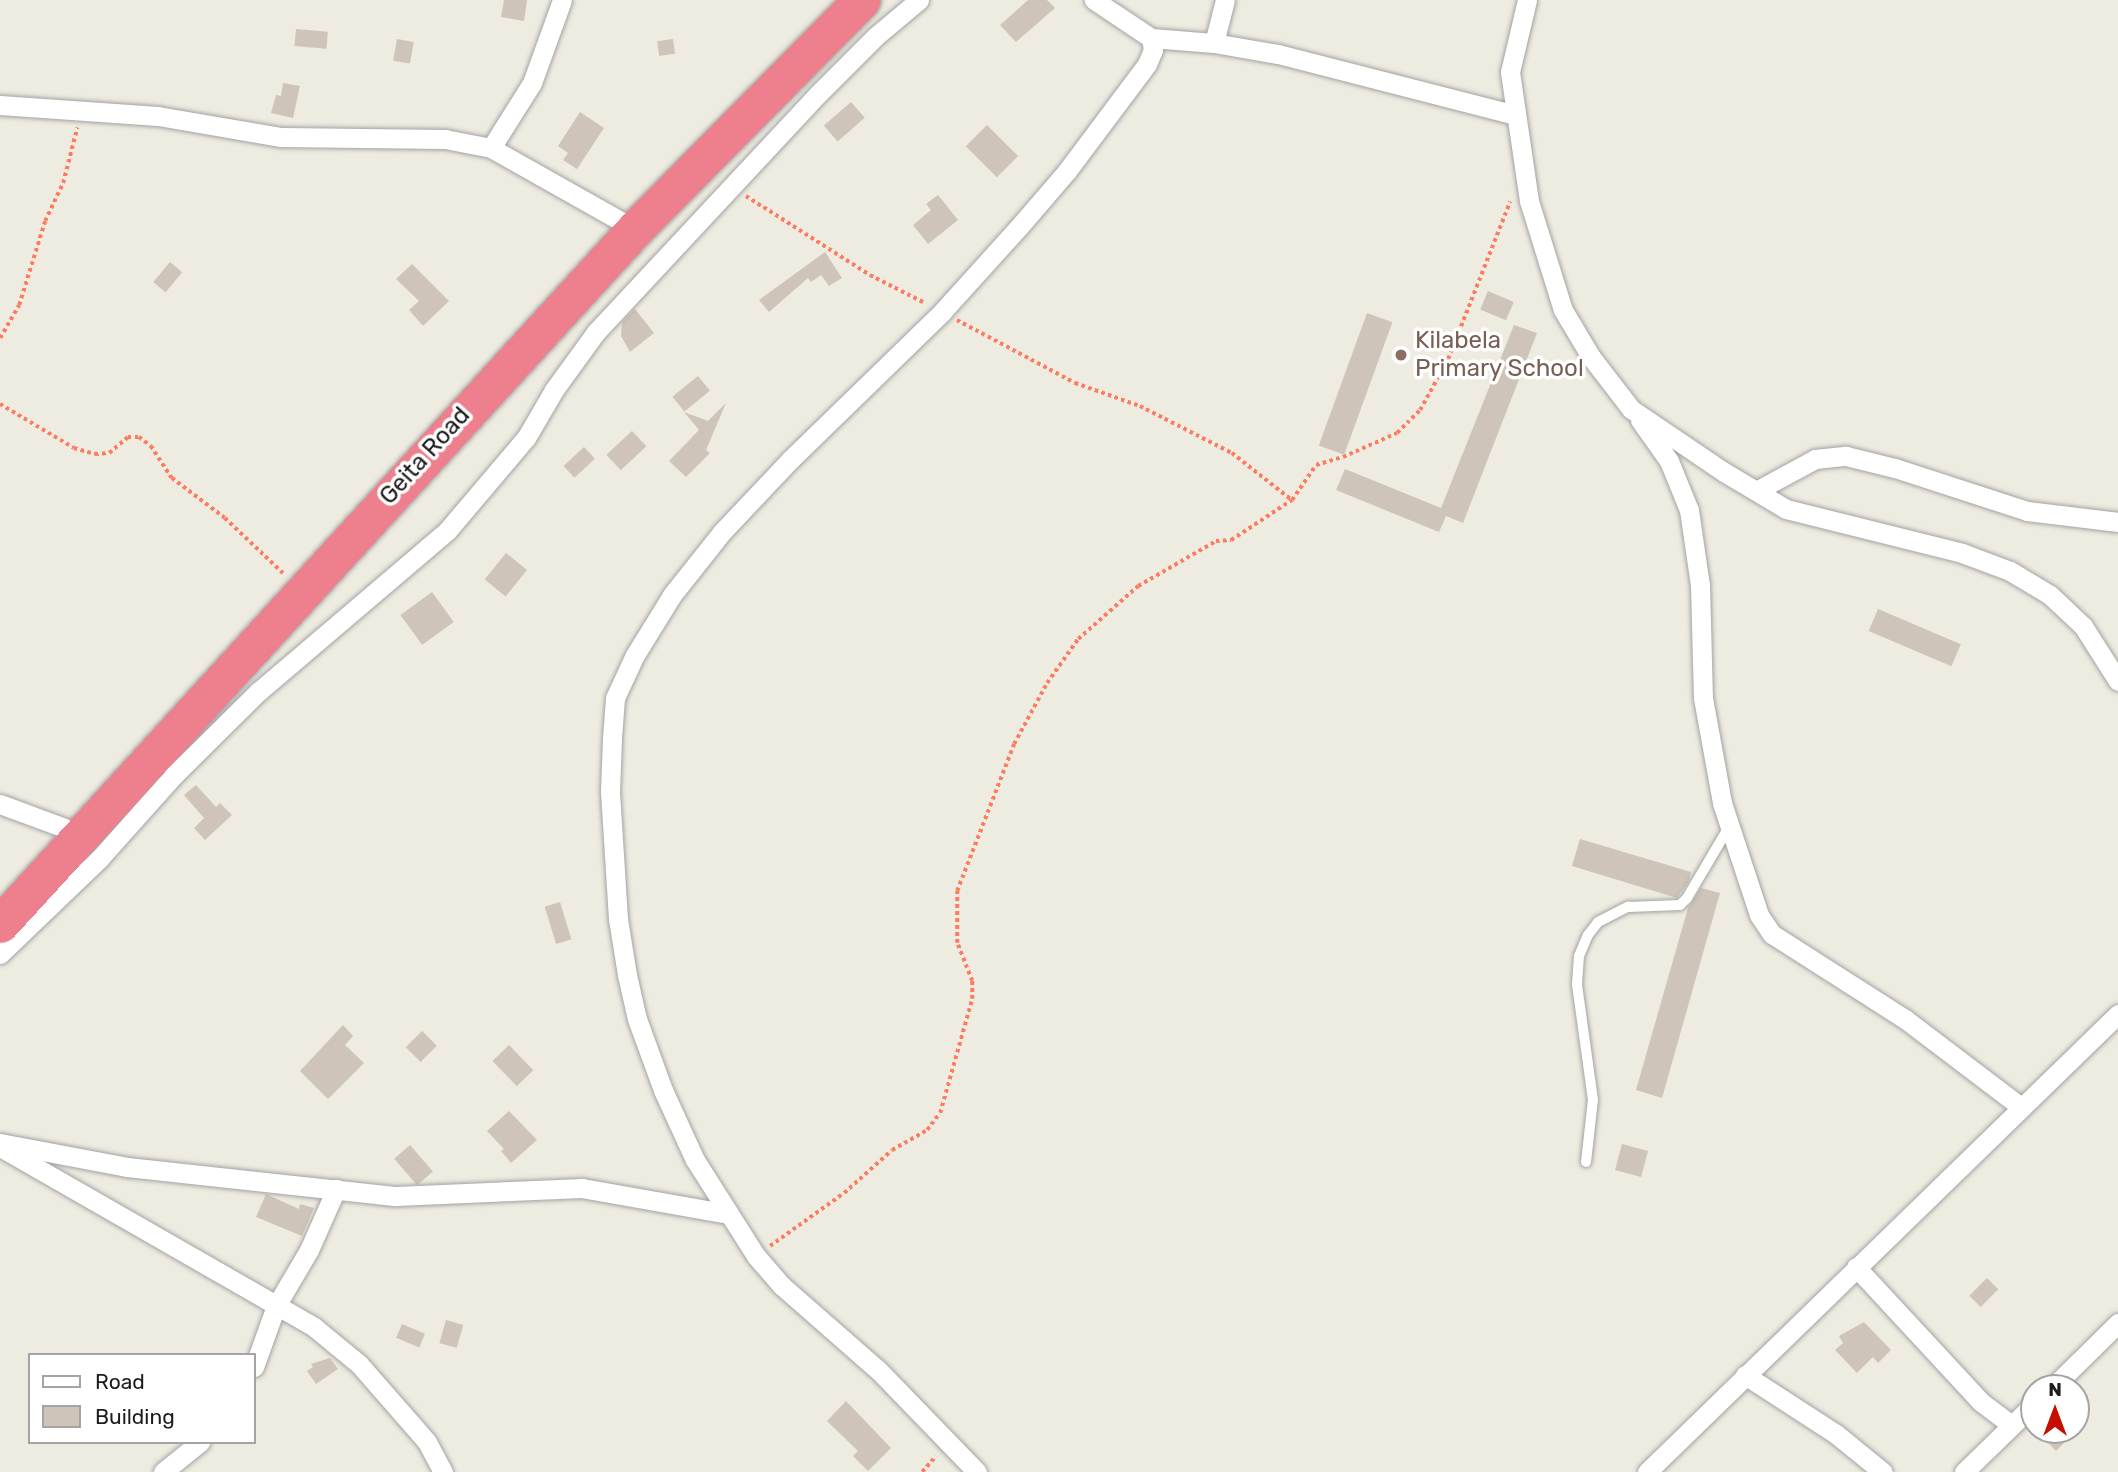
<!DOCTYPE html>
<style>
body{margin:0}
#map{position:relative;width:2118px;height:1472px;overflow:hidden;background:#eeebe0;font-family:Rubik,sans-serif}
div>[style]{position:absolute}
[style*='--x']{left:calc(var(--x)*1px);top:calc(var(--y)*1px);width:calc(var(--w)*1px);rotate:calc(var(--a)*1deg)}
.building>*{inset:0;background:#cec4b9;transform-origin:0 0}
.path>*{height:3.5px;margin-top:-1.75px;transform-origin:0;background:repeating-linear-gradient(90deg,#ff7b60 0 3.5px,transparent 0 7px)}
.roads{filter:drop-shadow(0 0 2px #a3a3a3) drop-shadow(0 0 2px #a3a3a3)}
.lane>*{height:10px;margin:-5px;padding:0 5px;transform-origin:5px;border-radius:5px;background:#fff}
.street>*{height:19px;margin:-9.5px;padding:0 9.5px;transform-origin:9.5px;border-radius:9.5px;background:#fff}
.highway>*{height:37px;margin:-18.5px;padding:0 18.5px;transform-origin:18.5px;border-radius:18.5px;background:#ee808d}
.dots>*{width:19px;height:19px;translate:-50% -50%;box-sizing:border-box;border:4px solid #fff;border-radius:50%}
span{translate:-50% -50%;white-space:nowrap;text-align:center;line-height:1.15;-webkit-text-stroke:7px #fff;paint-order:stroke}
.education-label{font-size:24px;color:#785e54}
.left{translate:0 -50%;text-align:left}
.street-label{font-size:24px;color:#1c1c1c}
.legend{position:absolute;left:28px;top:1353px;width:228px;height:91px;box-sizing:border-box;background:#fff;border:2px solid #a4a4a4;margin:0;padding:9px 12px;list-style:none;font-size:21px;color:#1c1c1c}
.legend li{display:flex;align-items:center;gap:14px;height:35px}
.legend b{width:35px;border:2px solid #a4a4a4}
.north{position:absolute;left:2020px;top:1374px;width:70px;height:70px;box-sizing:border-box;background:#fff;border:2px solid #a4a4a4;border-radius:50%;rotate:0deg;font-size:19px;font-weight:700;line-height:28px;text-align:center;color:#1c1c1c}
.north::after{content:'';display:block;margin:auto;width:24px;height:32px;background:#c70d00;clip-path:polygon(50% 0,100% 100%,50% 72%,0 100%)}
</style>
<div id="map">
<div class="building">
<div style="clip-path:polygon(504px 0,527px 0,524px 21px,501px 17px)"></div>
<div style="clip-path:polygon(1028px 0,1047px 0,1055px 8px,1016px 42px,1000px 25px)"></div>
<div style="left:296px;top:29px;width:32px;height:17px;rotate:5deg"></div>
<div style="left:397px;top:39px;width:17px;height:22px;rotate:10deg"></div>
<div style="left:673px;top:39px;width:15px;height:16px;rotate:82deg"></div>
<div style="clip-path:polygon(283px 83px,300px 86px,293px 118px,271px 113px,276px 95px,281px 96px)"></div>
<div style="left:851px;top:102px;width:21px;height:36px;rotate:49deg"></div>
<div style="clip-path:polygon(580px 112px,604px 128px,577px 169px,563px 160px,568px 153px,558px 146px)"></div>
<div style="left:987px;top:125px;width:44px;height:30px;rotate:45deg"></div>
<div style="clip-path:polygon(938px 195px,958px 220px,928px 244px,913px 225px,931px 210px,926px 204px)"></div>
<div style="clip-path:polygon(825px 252px,842px 278px,829px 286px,821px 275px,811px 282px,808px 278px,769px 312px,759px 300px)"></div>
<div style="left:170px;top:262px;width:16px;height:26px;rotate:40deg"></div>
<div style="clip-path:polygon(412px 264px,449px 301px,423px 326px,409px 310px,419px 301px,396px 279px)"></div>
<div style="left:1488px;top:291px;width:28px;height:20px;rotate:23deg"></div>
<div style="clip-path:polygon(635px 309px,654px 333px,630px 352px,621px 336px,622px 322px)"></div>
<div style="left:1367px;top:313px;width:27px;height:141px;rotate:20deg"></div>
<div style="clip-path:polygon(1514px 325px,1537px 333px,1463px 523px,1446px 516px,1439px 532px,1336px 490px,1345px 469px,1441px 508px)"></div>
<div style="left:698px;top:376px;width:19px;height:33px;rotate:51deg"></div>
<div style="clip-path:polygon(726px 403px,706px 450px,710px 453px,686px 477px,669px 461px,699px 430px,684px 412px,708px 421px)"></div>
<div style="left:632px;top:431px;width:21px;height:35px;rotate:47deg"></div>
<div style="left:584px;top:447px;width:16px;height:28px;rotate:47deg"></div>
<div style="left:506px;top:553px;width:27px;height:34px;rotate:39deg"></div>
<div style="left:432px;top:592px;width:37px;height:39px;rotate:54deg"></div>
<div style="left:1878px;top:609px;width:90px;height:24px;rotate:23deg"></div>
<div style="clip-path:polygon(196px 785px,216px 807px,220px 803px,232px 815px,205px 840px,194px 828px,204px 818px,184px 795px)"></div>
<div style="clip-path:polygon(1580px 839px,1691px 872px,1689px 881px,1677px 898px,1572px 866px)"></div>
<div style="clip-path:polygon(1701px 888px,1720px 893px,1662px 1098px,1636px 1090px,1688px 908px)"></div>
<div style="left:560px;top:902px;width:39px;height:16px;rotate:73deg"></div>
<div style="clip-path:polygon(343px 1025px,353px 1036px,345px 1045px,364px 1063px,328px 1099px,300px 1071px)"></div>
<div style="left:422px;top:1031px;width:21px;height:23px;rotate:45deg"></div>
<div style="left:509px;top:1045px;width:35px;height:23px;rotate:46deg"></div>
<div style="clip-path:polygon(509px 1111px,537px 1140px,511px 1163px,501px 1151px,504px 1149px,487px 1131px)"></div>
<div style="left:1622px;top:1144px;width:27px;height:27px;rotate:15deg"></div>
<div style="left:410px;top:1145px;width:35px;height:21px;rotate:49deg"></div>
<div style="clip-path:polygon(266px 1194px,299px 1209px,300px 1204px,314px 1208px,302px 1236px,256px 1217px)"></div>
<div style="left:1987px;top:1278px;width:16px;height:25px;rotate:45deg"></div>
<div style="left:446px;top:1320px;width:18px;height:24px;rotate:16deg"></div>
<div style="clip-path:polygon(1864px 1322px,1891px 1350px,1878px 1363px,1873px 1357px,1857px 1373px,1835px 1350px,1843px 1343px,1839px 1336px)"></div>
<div style="left:402px;top:1324px;width:25px;height:15px;rotate:23deg"></div>
<div style="clip-path:polygon(330px 1358px,338px 1369px,316px 1384px,307px 1371px,313px 1367px,311px 1364px)"></div>
<div style="clip-path:polygon(846px 1401px,891px 1448px,868px 1471px,853px 1456px,858px 1451px,827px 1421px)"></div>
<div style="clip-path:polygon(2036px 1430px,2077px 1430px,2056px 1451px)"></div>
</div>
<div class="path">
<div style="--x:746;--y:196;--w:147;--a:32.5"></div>
<div style="--x:870;--y:275;--w:62;--a:27"></div>
<div style="--x:957;--y:320;--w:134;--a:28.1"></div>
<div style="--x:1075;--y:383;--w:69;--a:19.5"></div>
<div style="--x:1140;--y:406;--w:103;--a:27.1"></div>
<div style="--x:1232;--y:453;--w:76;--a:38.1"></div>
<div style="--x:0;--y:338;--w:38;--a:-60"></div>
<div style="--x:19;--y:305;--w:88;--a:-72.8"></div>
<div style="--x:45;--y:221;--w:42;--a:-64.7"></div>
<div style="--x:63;--y:183;--w:57;--a:-75.7"></div>
<div style="--x:0;--y:404;--w:86;--a:30.7"></div>
<div style="--x:74;--y:448;--w:22;--a:16"></div>
<div style="--x:95;--y:454;--w:14;--a:-4"></div>
<div style="--x:109;--y:453;--w:25;--a:-40"></div>
<div style="--x:128;--y:437;--w:11;--a:0"></div>
<div style="--x:139;--y:437;--w:15;--a:37"></div>
<div style="--x:151;--y:446;--w:38;--a:57"></div>
<div style="--x:172;--y:478;--w:66;--a:37"></div>
<div style="--x:225;--y:518;--w:80;--a:43.5"></div>
<div style="--x:770;--y:1246;--w:91;--a:-35.6"></div>
<div style="--x:844;--y:1193;--w:64;--a:-41.9"></div>
<div style="--x:892;--y:1150;--w:40;--a:-29.7"></div>
<div style="--x:927;--y:1130;--w:21;--a:-53"></div>
<div style="--x:940;--y:1113;--w:118;--a:-74.3"></div>
<div style="--x:972;--y:999;--w:18;--a:-90"></div>
<div style="--x:972;--y:981;--w:41;--a:-111.5"></div>
<div style="--x:957;--y:943;--w:52;--a:-90"></div>
<div style="--x:957;--y:891;--w:158;--a:-68.8"></div>
<div style="--x:1014;--y:744;--w:69;--a:-61.6"></div>
<div style="--x:1047;--y:683;--w:54;--a:-54.8"></div>
<div style="--x:1078;--y:639;--w:80;--a:-41.5"></div>
<div style="--x:1138;--y:586;--w:90;--a:-30"></div>
<div style="--x:1216;--y:541;--w:15;--a:-4"></div>
<div style="--x:1231;--y:540;--w:73;--a:-33.3"></div>
<div style="--x:1292;--y:500;--w:42;--a:-55.6"></div>
<div style="--x:1316;--y:465;--w:28;--a:-17"></div>
<div style="--x:1343;--y:457;--w:59;--a:-24"></div>
<div style="--x:1397;--y:433;--w:33;--a:-45"></div>
<div style="--x:1420;--y:410;--w:58;--a:-61.2"></div>
<div style="--x:1448;--y:359;--w:169;--a:-68.5"></div>
<div style="--x:922;--y:1472;--w:21;--a:-49"></div>
</div>
<div class="roads">
<div class="lane">
<div style="--x:1586;--y:1162;--w:62;--a:-83.6"></div>
<div style="--x:1593;--y:1100;--w:117;--a:-97.9"></div>
<div style="--x:1577;--y:984;--w:28;--a:-86"></div>
<div style="--x:1579;--y:956;--w:23;--a:-67"></div>
<div style="--x:1588;--y:935;--w:16;--a:-52"></div>
<div style="--x:1598;--y:922;--w:34;--a:-27"></div>
<div style="--x:1628;--y:907;--w:52;--a:-2.2"></div>
<div style="--x:1680;--y:905;--w:10;--a:-45"></div>
<div style="--x:1687;--y:898;--w:82;--a:-59.4"></div>
</div>
<div class="street">
<div style="--x:1527;--y:0;--w:74;--a:103.3"></div>
<div style="--x:1510;--y:72;--w:130;--a:81.6"></div>
<div style="--x:1529;--y:201;--w:114;--a:72.7"></div>
<div style="--x:1563;--y:310;--w:55;--a:59.2"></div>
<div style="--x:1591;--y:357;--w:66;--a:52.4"></div>
<div style="--x:1631;--y:409;--w:112;--a:34.1"></div>
<div style="--x:1724;--y:472;--w:72;--a:30.8"></div>
<div style="--x:1786;--y:509;--w:181;--a:14"></div>
<div style="--x:1962;--y:553;--w:51;--a:20.6"></div>
<div style="--x:2010;--y:571;--w:47;--a:31"></div>
<div style="--x:2050;--y:595;--w:45;--a:43.2"></div>
<div style="--x:2083;--y:626;--w:65;--a:57.5"></div>
<div style="--x:1151;--y:38;--w:63;--a:4.5"></div>
<div style="--x:1214;--y:43;--w:65;--a:9.8"></div>
<div style="--x:1278;--y:54;--w:245;--a:14.4"></div>
<div style="--x:1214;--y:43;--w:44;--a:-75.7"></div>
<div style="--x:0;--y:105;--w:158;--a:4"></div>
<div style="--x:158;--y:116;--w:125;--a:9.7"></div>
<div style="--x:281;--y:137;--w:164;--a:0.7"></div>
<div style="--x:445;--y:139;--w:47;--a:11.1"></div>
<div style="--x:491;--y:148;--w:165;--a:29.4"></div>
<div style="--x:491;--y:148;--w:77;--a:-57.8"></div>
<div style="--x:532;--y:83;--w:88;--a:-70.1"></div>
<div style="--x:1640;--y:420;--w:50;--a:54.7"></div>
<div style="--x:1669;--y:461;--w:53;--a:67.8"></div>
<div style="--x:1689;--y:510;--w:76;--a:81.7"></div>
<div style="--x:1700;--y:585;--w:113;--a:88.5"></div>
<div style="--x:1703;--y:698;--w:107;--a:79.7"></div>
<div style="--x:1722;--y:803;--w:118;--a:71.7"></div>
<div style="--x:1759;--y:915;--w:23;--a:56"></div>
<div style="--x:1772;--y:934;--w:158;--a:32.6"></div>
<div style="--x:1905;--y:1019;--w:146;--a:37.2"></div>
<div style="--x:1756;--y:491;--w:67;--a:-28.5"></div>
<div style="--x:1815;--y:459;--w:31;--a:-6"></div>
<div style="--x:1846;--y:456;--w:50;--a:13.8"></div>
<div style="--x:1895;--y:468;--w:139;--a:18"></div>
<div style="--x:2027;--y:511;--w:92;--a:6.9"></div>
<div style="--x:0;--y:804;--w:86;--a:20.3"></div>
<div style="--x:0;--y:954;--w:137;--a:-43.8"></div>
<div style="--x:99;--y:859;--w:114;--a:-48.2"></div>
<div style="--x:175;--y:774;--w:118;--a:-44.7"></div>
<div style="--x:259;--y:691;--w:247;--a:-40.4"></div>
<div style="--x:447;--y:531;--w:122;--a:-49.7"></div>
<div style="--x:526;--y:438;--w:56;--a:-59.7"></div>
<div style="--x:554;--y:390;--w:72;--a:-54.1"></div>
<div style="--x:596;--y:332;--w:325;--a:-47"></div>
<div style="--x:818;--y:94;--w:82;--a:-45"></div>
<div style="--x:876;--y:36;--w:56;--a:-39.9"></div>
<div style="--x:0;--y:1143;--w:129;--a:10.7"></div>
<div style="--x:127;--y:1167;--w:271;--a:6.2"></div>
<div style="--x:396;--y:1196;--w:186;--a:-2.5"></div>
<div style="--x:582;--y:1188;--w:149;--a:10"></div>
<div style="--x:2;--y:1148;--w:360;--a:29.8"></div>
<div style="--x:314;--y:1327;--w:58;--a:39.4"></div>
<div style="--x:359;--y:1364;--w:103;--a:48.9"></div>
<div style="--x:427;--y:1442;--w:34;--a:62"></div>
<div style="--x:1856;--y:1267;--w:184;--a:47.2"></div>
<div style="--x:1981;--y:1402;--w:38;--a:37"></div>
<div style="--x:254;--y:1367;--w:65;--a:-70.2"></div>
<div style="--x:276;--y:1306;--w:65;--a:-59.5"></div>
<div style="--x:309;--y:1250;--w:67;--a:-66.1"></div>
<div style="--x:1745;--y:1375;--w:108;--a:33"></div>
<div style="--x:1836;--y:1434;--w:60;--a:39"></div>
<div style="--x:2052;--y:1388;--w:93;--a:-44.6"></div>
<div style="--x:163;--y:1472;--w:48;--a:-39"></div>
<div style="--x:977;--y:1472;--w:142;--a:-134.1"></div>
<div style="--x:878;--y:1370;--w:128;--a:-138.8"></div>
<div style="--x:782;--y:1286;--w:40;--a:-131"></div>
<div style="--x:756;--y:1256;--w:114;--a:-122.4"></div>
<div style="--x:695;--y:1160;--w:77;--a:-114.6"></div>
<div style="--x:663;--y:1090;--w:76;--a:-110.1"></div>
<div style="--x:637;--y:1019;--w:45;--a:-102.8"></div>
<div style="--x:627;--y:975;--w:57;--a:-99.1"></div>
<div style="--x:618;--y:919;--w:128;--a:-93.6"></div>
<div style="--x:610;--y:791;--w:53;--a:-87.8"></div>
<div style="--x:612;--y:738;--w:40;--a:-85.7"></div>
<div style="--x:615;--y:698;--w:47;--a:-65.1"></div>
<div style="--x:635;--y:655;--w:70;--a:-58.3"></div>
<div style="--x:672;--y:595;--w:80;--a:-51.6"></div>
<div style="--x:722;--y:532;--w:100;--a:-46.6"></div>
<div style="--x:791;--y:459;--w:211;--a:-44.2"></div>
<div style="--x:942;--y:312;--w:113;--a:-47.9"></div>
<div style="--x:1018;--y:228;--w:75;--a:-49.3"></div>
<div style="--x:1067;--y:171;--w:134;--a:-53.2"></div>
<div style="--x:1147;--y:64;--w:15;--a:-67"></div>
<div style="--x:1153;--y:50;--w:12;--a:-99"></div>
<div style="--x:1151;--y:38;--w:69;--a:-146.3"></div>
<div style="--x:1647;--y:1472;--w:657;--a:-44.2"></div>
<div style="--x:1964;--y:1472;--w:98;--a:-44.2"></div>
</div>
<div class="highway">
<div style="--x:0;--y:924;--w:941;--a:-47.58"></div>
<div style="--x:635;--y:229;--w:322;--a:-45.3"></div>
</div>
</div>
<div class="dots">
<div style="left:1401px;top:355px;background:#8d6e63"></div>
</div>
<div class="education-label">
<span class="left" style="left:1415px;top:355px">Kilabela<br>Primary School</span>
</div>
<div class="street-label">
<span style="left:425px;top:456px;rotate:-48deg">Geita Road</span>
</div>
<ul class="legend">
<li><b style="height:9px;background:#fff"></b>Road</li>
<li><b style="height:19px;background:#cec4b9"></b>Building</li>
</ul>
<div class="north">N</div>
</div>
